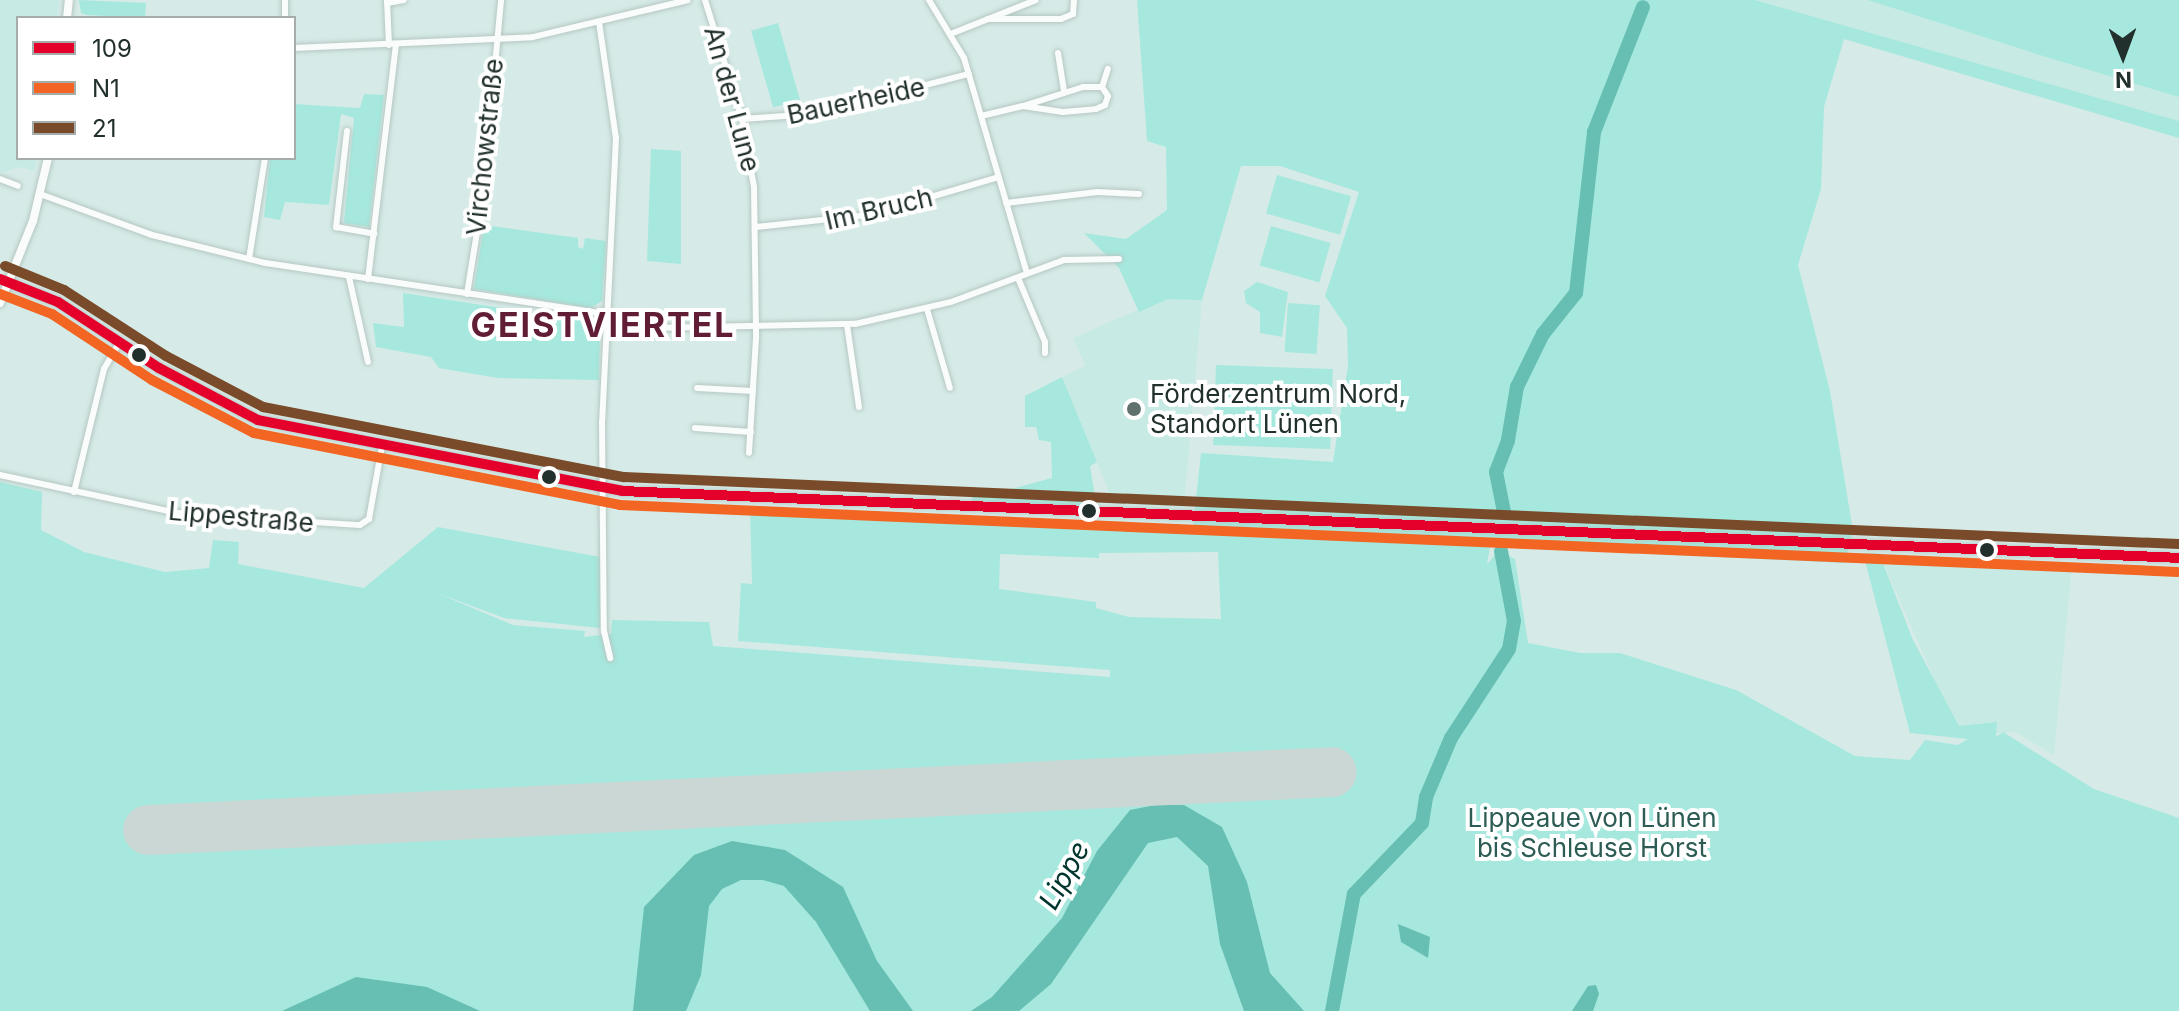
<!DOCTYPE html>
<meta charset="utf-8">
<style>
body{margin:0}
#map{position:relative;width:2179px;height:1011px;overflow:hidden;background:#d6ebe7;font-family:Inter,sans-serif}
div>[style]{position:absolute}
[style*='--x']{left:calc(var(--x)*1px);top:calc(var(--y)*1px);width:calc(var(--w)*1px);rotate:calc(var(--a)*1deg)}
.built>*{inset:0;background:#c7ebe4}
.green>*{inset:0;background:#a6e8dd;transform-origin:0 0}
.water>*{inset:0;background:#66bfb2}
.river>*{height:14px;margin:-7px;padding:0 7px;transform-origin:7px;border-radius:7px;background:#66bfb2}
.runway>*{height:50px;margin:-25px;padding:0 25px;transform-origin:25px;border-radius:25px;background:#cad7d4}
.roads{filter:drop-shadow(0 0 2px #b6c7c3) drop-shadow(0 0 2px #b6c7c3)}
.minor>*{height:6px;margin:-3px;padding:0 3px;transform-origin:3px;border-radius:3px;background:#f9fcfb}
.tertiary>*{height:8px;margin:-4px;padding:0 4px;transform-origin:4px;border-radius:4px;background:#f9fcfb}
.bus-1>*{height:10px;margin:-5px;padding:0 5px;transform-origin:5px;border-radius:5px;background:#e4002b}
.bus-2>*{height:10px;margin:-5px;padding:0 5px;transform-origin:5px;border-radius:5px;background:#f26522}
.bus-3>*{height:10px;margin:-5px;padding:0 5px;transform-origin:5px;border-radius:5px;background:#7a4b2a}
.dots>*{width:22px;height:22px;translate:-50% -50%;box-sizing:border-box;border:4px solid #fff;border-radius:50%}
span{translate:-50% -50%;white-space:nowrap;text-align:center;line-height:1.15;-webkit-text-stroke:8px #fff;paint-order:stroke}
.street-label{font-size:26px;color:#21302d}
.poi-label{font-size:26px;color:#21302d}
.left{translate:0 -50%;text-align:left}
.park-label{font-size:26px;color:#2c5c54}
.water-label{font-size:28px;color:#00352e;font-style:italic}
.district-label{font-size:34px;color:#611d35;font-weight:700;letter-spacing:2px}
.legend{position:absolute;left:16px;top:16px;width:280px;height:144px;box-sizing:border-box;background:#fff;border:2px solid #a6acab;margin:0;padding:10px 14px;list-style:none;font-size:24px;color:#21302d}
.legend li{display:flex;align-items:center;gap:16px;height:40px}
.legend b{width:40px;border:2px solid #a6acab}
.north{position:absolute;left:2083px;top:16px;width:80px;height:80px;-webkit-text-stroke:6px #fff;paint-order:stroke;rotate:179deg;font-size:22px;font-weight:700;line-height:32px;text-align:center;color:#21302d}
.north::after{content:'';display:block;margin:auto;width:28px;height:36px;background:#21302d;clip-path:polygon(50% 0,100% 100%,50% 72%,0 100%)}
</style>
<div id="map">
<div class="built">
<div style="clip-path:polygon(0 0,59px 0,57px 18px,18px 18px,18px 158px,37px 158px,34px 171px,20px 167px,0 173px)"></div>
<div style="clip-path:polygon(1755px 0,1868px 0,2179px 96px,2179px 121px)"></div>
<div style="clip-path:polygon(1179px 297px,1202px 300px,1184px 507px,1114px 504px,1062px 377px,1085px 366px,1073px 338px,1158px 301px)"></div>
<div style="clip-path:polygon(1879px 553px,2072px 566px,2054px 755px,2015px 732px,1959px 736px)"></div>
</div>
<div class="green">
<div style="clip-path:polygon(79px 0,146px 3px,145px 18px,87px 15px,81px 13px)"></div>
<div style="clip-path:polygon(evenodd,1137px 0,1755px 0,2179px 121px,2179px 138px,1844px 39px,1824px 107px,1821px 189px,1798px 265px,1830px 391px,1853px 531px,1845px 563px,1490px 546px,1487px 565px,1498px 550px,1515px 559px,1528px 643px,1580px 653px,1620px 653px,1736px 690px,1855px 756px,1910px 760px,1925px 740px,1958px 745px,1968px 739px,1910px 733px,1863px 553px,1879px 553px,1913px 640px,1959px 726px,1997px 722px,1996px 737px,2003px 732px,2094px 789px,2179px 818px,2179px 1011px,0 1011px,0 482px,42px 492px,41px 530px,84px 552px,165px 572px,209px 568px,213px 540px,239px 542px,238px 564px,364px 588px,438px 527px,600px 557px,600px 628px,504px 618px,437px 593px,513px 625px,585px 631px,584px 637px,611px 634px,612px 620px,709px 622px,713px 646px,1110px 677px,1110px 670px,738px 641px,741px 583px,752px 584px,750px 506px,1193px 527px,1201px 453px,1333px 462px,1348px 366px,1347px 328px,1325px 296px,1359px 192px,1280px 166px,1241px 166px,1202px 300px,1168px 299px,1139px 312px,1119px 268px,1084px 233px,1126px 239px,1167px 210px,1166px 147px,1147px 141px,1137px 0,1218px 552px,1221px 619px,1129px 617px,1096px 608px,1096px 602px,999px 589px,1000px 554px,1099px 558px,1099px 553px,1218px 552px)"></div>
<div style="clip-path:polygon(1868px 0,2179px 0,2179px 97px,2043px 56px)"></div>
<div style="left:778px;top:23px;width:80px;height:28px;rotate:74deg"></div>
<div style="clip-path:polygon(364px 94px,384px 95px,369px 227px,344px 223px,354px 118px,341px 114px,329px 205px,285px 202px,280px 220px,264px 217px,270px 158px,294px 158px,294px 104px,360px 108px)"></div>
<div style="clip-path:polygon(651px 149px,681px 151px,681px 264px,647px 261px)"></div>
<div style="left:1277px;top:175px;width:77px;height:40px;rotate:16deg"></div>
<div style="clip-path:polygon(484px 225px,578px 238px,578px 247px,583px 249px,585px 238px,606px 241px,602px 301px,591px 308px,474px 289px)"></div>
<div style="left:1271px;top:226px;width:62px;height:41px;rotate:16deg"></div>
<div style="clip-path:polygon(1257px 282px,1288px 292px,1282px 337px,1260px 333px,1260px 312px,1246px 303px,1244px 291px)"></div>
<div style="clip-path:polygon(403px 293px,595px 322px,600px 328px,599px 380px,498px 378px,439px 368px,431px 357px,376px 347px,373px 323px,404px 327px)"></div>
<div style="left:1288px;top:303px;width:32px;height:49px;rotate:4deg"></div>
<div style="left:1216px;top:365px;width:117px;height:80px;rotate:2deg"></div>
<div style="clip-path:polygon(1062px 377px,1097px 462px,1090px 466px,1095px 497px,1082px 508px,972px 502px,971px 488px,1004px 491px,1052px 478px,1051px 442px,1039px 440px,1036px 427px,1025px 427px,1025px 396px)"></div>
</div>
<div class="water">
<div style="clip-path:polygon(1155px 805px,1184px 805px,1222px 827px,1247px 882px,1270px 973px,1304px 1011px,1244px 1011px,1220px 944px,1208px 866px,1177px 837px,1148px 843px,1051px 984px,1019px 1011px,971px 1011px,992px 997px,1062px 918px,1097px 851px,1130px 810px)"></div>
<div style="clip-path:polygon(732px 841px,785px 850px,843px 887px,877px 961px,913px 1011px,870px 1011px,816px 922px,784px 886px,763px 880px,741px 880px,722px 889px,709px 906px,701px 975px,686px 1011px,633px 1011px,644px 907px,694px 855px)"></div>
<div style="clip-path:polygon(1398px 924px,1430px 937px,1428px 958px,1401px 942px)"></div>
<div style="clip-path:polygon(356px 977px,427px 987px,480px 1011px,282px 1011px)"></div>
<div style="clip-path:polygon(1596px 985px,1599px 994px,1593px 1011px,1572px 1011px,1588px 986px)"></div>
</div>
<div class="river">
<div style="--x:1504;--y:512;--w:41;--a:-101.3"></div>
<div style="--x:1496;--y:472;--w:34;--a:-69"></div>
<div style="--x:1508;--y:440;--w:54;--a:-80.4"></div>
<div style="--x:1517;--y:387;--w:59;--a:-63.9"></div>
<div style="--x:1543;--y:334;--w:53;--a:-51.2"></div>
<div style="--x:1576;--y:293;--w:162;--a:-83.6"></div>
<div style="--x:1594;--y:132;--w:134;--a:-68.6"></div>
<div style="--x:1332;--y:1011;--w:119;--a:-79.4"></div>
<div style="--x:1354;--y:894;--w:98;--a:-46.2"></div>
<div style="--x:1422;--y:823;--w:26;--a:-81"></div>
<div style="--x:1426;--y:797;--w:64;--a:-67"></div>
<div style="--x:1451;--y:738;--w:106;--a:-56.9"></div>
<div style="--x:1509;--y:649;--w:28;--a:-80"></div>
<div style="--x:1514;--y:621;--w:71;--a:-100.5"></div>
</div>
<div class="runway">
<div style="--x:148;--y:830;--w:1185;--a:-2.8"></div>
</div>
<div class="roads">
<div class="minor">
<div style="--x:387;--y:0;--w:45;--a:87.5"></div>
<div style="--x:705;--y:0;--w:125;--a:72.7"></div>
<div style="--x:742;--y:119;--w:69;--a:80"></div>
<div style="--x:754;--y:187;--w:151;--a:89.2"></div>
<div style="--x:756;--y:338;--w:115;--a:93.5"></div>
<div style="--x:929;--y:0;--w:68;--a:58.9"></div>
<div style="--x:964;--y:58;--w:224;--a:73.7"></div>
<div style="--x:387;--y:3;--w:17;--a:-10"></div>
<div style="--x:285;--y:18;--w:18;--a:-90"></div>
<div style="--x:988;--y:19;--w:73;--a:0"></div>
<div style="--x:1061;--y:19;--w:13;--a:-23"></div>
<div style="--x:1073;--y:14;--w:14;--a:-86"></div>
<div style="--x:599;--y:22;--w:117;--a:81.7"></div>
<div style="--x:616;--y:138;--w:284;--a:92.8"></div>
<div style="--x:602;--y:422;--w:209;--a:89.5"></div>
<div style="--x:604;--y:631;--w:28;--a:77"></div>
<div style="--x:953;--y:33;--w:89;--a:-21.7"></div>
<div style="--x:294;--y:48;--w:239;--a:-2.6"></div>
<div style="--x:533;--y:37;--w:159;--a:-13.4"></div>
<div style="--x:1058;--y:53;--w:37;--a:81"></div>
<div style="--x:1102;--y:87;--w:19;--a:-72"></div>
<div style="--x:981;--y:116;--w:43;--a:-13.4"></div>
<div style="--x:1023;--y:106;--w:40;--a:8.5"></div>
<div style="--x:1063;--y:112;--w:33;--a:-5"></div>
<div style="--x:1096;--y:109;--w:10;--a:-24"></div>
<div style="--x:1105;--y:105;--w:9;--a:-72"></div>
<div style="--x:1108;--y:96;--w:11;--a:-124"></div>
<div style="--x:1102;--y:87;--w:19;--a:180"></div>
<div style="--x:1083;--y:87;--w:63;--a:162.4"></div>
<div style="--x:742;--y:119;--w:71;--a:-4"></div>
<div style="--x:813;--y:114;--w:161;--a:-14.4"></div>
<div style="--x:347;--y:131;--w:97;--a:96.5"></div>
<div style="--x:336;--y:227;--w:39;--a:10"></div>
<div style="--x:0;--y:179;--w:19;--a:21"></div>
<div style="--x:40;--y:194;--w:119;--a:20.1"></div>
<div style="--x:152;--y:235;--w:116;--a:13.9"></div>
<div style="--x:265;--y:263;--w:347;--a:8.5"></div>
<div style="--x:1006;--y:203;--w:92;--a:-6.9"></div>
<div style="--x:1097;--y:192;--w:42;--a:2.7"></div>
<div style="--x:756;--y:227;--w:114;--a:-6.1"></div>
<div style="--x:869;--y:215;--w:135;--a:-16.3"></div>
<div style="--x:249;--y:259;--w:102;--a:-81"></div>
<div style="--x:349;--y:277;--w:87;--a:77.4"></div>
<div style="--x:1018;--y:278;--w:69;--a:67.1"></div>
<div style="--x:1045;--y:342;--w:11;--a:90"></div>
<div style="--x:368;--y:279;--w:237;--a:-83.2"></div>
<div style="--x:467;--y:294;--w:100;--a:-80.8"></div>
<div style="--x:483;--y:195;--w:196;--a:-84.7"></div>
<div style="--x:927;--y:309;--w:82;--a:73.8"></div>
<div style="--x:847;--y:325;--w:83;--a:81.7"></div>
<div style="--x:607;--y:329;--w:248;--a:-1.2"></div>
<div style="--x:855;--y:324;--w:98;--a:-12.9"></div>
<div style="--x:951;--y:302;--w:121;--a:-20.4"></div>
<div style="--x:1064;--y:260;--w:55;--a:-1"></div>
<div style="--x:697;--y:388;--w:56;--a:3.1"></div>
<div style="--x:695;--y:428;--w:56;--a:4.1"></div>
<div style="--x:0;--y:475;--w:181;--a:12.1"></div>
<div style="--x:177;--y:513;--w:183;--a:3.8"></div>
<div style="--x:360;--y:525;--w:11;--a:-34"></div>
<div style="--x:369;--y:519;--w:74;--a:-79.9"></div>
<div style="--x:74;--y:492;--w:127;--a:-76.3"></div>
<div style="--x:104;--y:369;--w:30;--a:-60"></div>
</div>
<div class="tertiary">
<div style="--x:67;--y:18;--w:18;--a:-84"></div>
<div style="--x:9;--y:283;--w:53;--a:21.2"></div>
<div style="--x:58;--y:302;--w:121;--a:33.2"></div>
<div style="--x:159;--y:368;--w:112;--a:27.7"></div>
<div style="--x:258;--y:420;--w:371;--a:11"></div>
<div style="--x:622;--y:491;--w:1558;--a:2.46"></div>
<div style="--x:0;--y:303;--w:88;--a:-68.1"></div>
<div style="--x:33;--y:221;--w:65;--a:-76.6"></div>
</div>
</div>
<div class="bus-1">
<div style="--x:0;--y:279;--w:62;--a:21.6"></div>
<div style="--x:58;--y:302;--w:121;--a:33.2"></div>
<div style="--x:159;--y:368;--w:112;--a:27.7"></div>
<div style="--x:258;--y:420;--w:371;--a:11"></div>
<div style="--x:622;--y:491;--w:1558;--a:2.46"></div>
</div>
<div class="bus-2">
<div style="--x:0;--y:294;--w:56;--a:21"></div>
<div style="--x:52;--y:314;--w:120;--a:33.4"></div>
<div style="--x:152;--y:380;--w:115;--a:27.5"></div>
<div style="--x:254;--y:433;--w:373;--a:11.1"></div>
<div style="--x:620;--y:505;--w:1559;--a:2.46"></div>
</div>
<div class="bus-3">
<div style="--x:5;--y:266;--w:64;--a:22.1"></div>
<div style="--x:64;--y:290;--w:121;--a:32.9"></div>
<div style="--x:166;--y:356;--w:110;--a:27.7"></div>
<div style="--x:263;--y:407;--w:368;--a:11"></div>
<div style="--x:624;--y:477;--w:1556;--a:2.47"></div>
</div>
<div class="dots">
<div style="left:139px;top:355px;background:#21302d"></div>
<div style="left:1134px;top:409px;background:#60716e"></div>
<div style="left:549px;top:477px;background:#21302d"></div>
<div style="left:1089px;top:511px;background:#21302d"></div>
<div style="left:1987px;top:550px;background:#21302d"></div>
</div>
<div class="street-label">
<span style="left:732px;top:99px;rotate:75deg">An der Lune</span>
<span style="left:856px;top:101px;rotate:-12deg">Bauerheide</span>
<span style="left:485px;top:147px;rotate:-84deg">Virchowstraße</span>
<span style="left:879px;top:209px;rotate:-13deg">Im Bruch</span>
<span style="left:241px;top:517px;rotate:5deg">Lippestraße</span>
</div>
<div class="poi-label">
<span class="left" style="left:1150px;top:409px">Förderzentrum Nord,<br>Standort Lünen</span>
</div>
<div class="park-label">
<span style="left:1592px;top:833px">Lippeaue von Lünen<br>bis Schleuse Horst</span>
</div>
<div class="water-label">
<span style="left:1064px;top:875px;rotate:-61deg">Lippe</span>
</div>
<div class="district-label">
<span style="left:603px;top:325px">GEISTVIERTEL</span>
</div>
<ul class="legend">
<li><b style="height:10px;background:#e4002b"></b>109</li>
<li><b style="height:10px;background:#f26522"></b>N1</li>
<li><b style="height:10px;background:#7a4b2a"></b>21</li>
</ul>
<div class="north">N</div>
</div>
